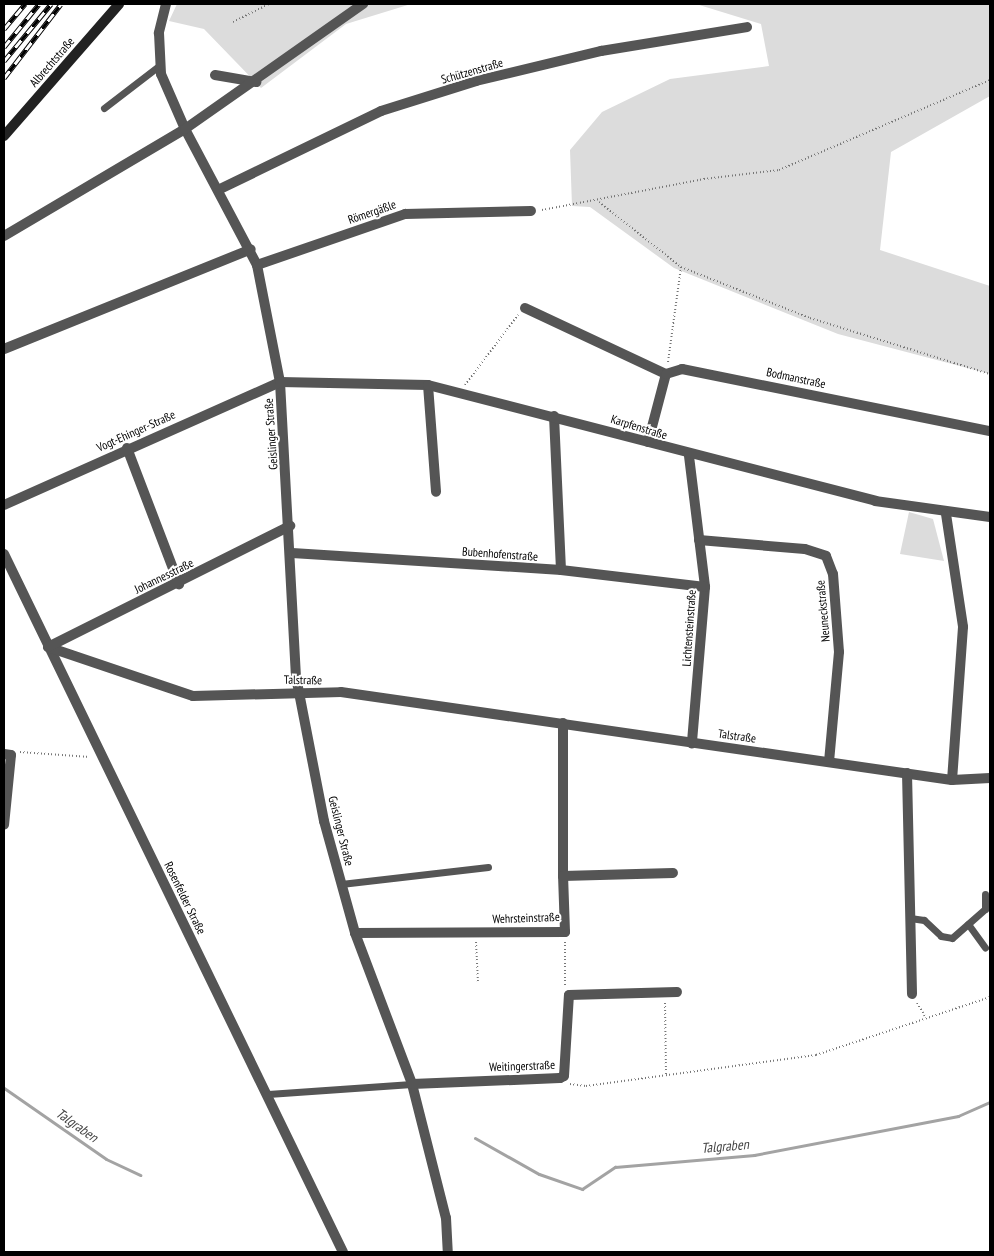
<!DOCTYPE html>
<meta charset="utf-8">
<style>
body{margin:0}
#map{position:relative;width:994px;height:1256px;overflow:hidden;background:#fff;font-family:"PT Sans Narrow",sans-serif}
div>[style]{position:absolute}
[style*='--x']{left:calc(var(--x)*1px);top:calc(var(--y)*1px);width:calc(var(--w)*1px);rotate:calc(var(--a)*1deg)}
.green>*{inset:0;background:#dcdcdc}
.stream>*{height:3px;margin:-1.5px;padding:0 1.5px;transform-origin:1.5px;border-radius:1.5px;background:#a3a3a3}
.path>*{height:2px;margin-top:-1px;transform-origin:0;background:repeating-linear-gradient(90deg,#777 0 1px,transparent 0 3.5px)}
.lane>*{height:7px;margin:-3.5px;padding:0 3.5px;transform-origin:3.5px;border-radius:3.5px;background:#555}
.street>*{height:10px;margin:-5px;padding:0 5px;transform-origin:5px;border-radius:5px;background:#555}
.secondary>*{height:10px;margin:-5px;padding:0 5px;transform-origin:5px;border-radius:5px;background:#222}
.rail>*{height:5px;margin-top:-2.5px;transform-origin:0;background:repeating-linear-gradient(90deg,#fff 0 9px,#000 0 18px);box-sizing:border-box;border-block:1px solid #000}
span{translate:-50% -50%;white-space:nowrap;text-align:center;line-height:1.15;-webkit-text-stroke:4px #fff;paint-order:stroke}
.street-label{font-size:12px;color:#000}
.water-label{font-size:14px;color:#444;font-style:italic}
.frame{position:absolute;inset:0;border:5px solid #000;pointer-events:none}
</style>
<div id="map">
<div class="green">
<div style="clip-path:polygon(177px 4px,411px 4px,346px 24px,261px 88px,204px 29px,169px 21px)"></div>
<div style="clip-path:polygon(696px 4px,990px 4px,990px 96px,891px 152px,880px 250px,990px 286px,990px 374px,838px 334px,674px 268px,590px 207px,572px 206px,570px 150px,602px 112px,670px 79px,769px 66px,761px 24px)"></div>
<div style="clip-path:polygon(909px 512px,933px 519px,944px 561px,900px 554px)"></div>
</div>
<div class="stream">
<div style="--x:4;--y:1088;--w:124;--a:34.8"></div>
<div style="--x:106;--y:1159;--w:38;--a:25"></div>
<div style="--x:475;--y:1138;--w:73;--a:29.4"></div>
<div style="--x:539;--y:1174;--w:46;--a:19.2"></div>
<div style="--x:582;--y:1189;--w:40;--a:-34"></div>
<div style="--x:615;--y:1167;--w:140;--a:-4.9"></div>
<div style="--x:754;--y:1155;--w:208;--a:-10.8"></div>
<div style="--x:958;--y:1116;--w:35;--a:-24"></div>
</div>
<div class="path">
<div style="--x:233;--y:22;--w:40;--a:-26.6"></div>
<div style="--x:599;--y:202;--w:105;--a:38.4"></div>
<div style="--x:681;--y:267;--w:96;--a:97.8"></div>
<div style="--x:542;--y:210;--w:165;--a:-10.8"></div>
<div style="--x:704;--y:179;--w:76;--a:-6.8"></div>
<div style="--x:779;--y:170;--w:229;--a:-23.1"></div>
<div style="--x:681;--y:267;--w:139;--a:21.6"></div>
<div style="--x:810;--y:318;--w:189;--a:17.3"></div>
<div style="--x:465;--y:385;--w:88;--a:-52.9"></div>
<div style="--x:20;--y:752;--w:70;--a:4.1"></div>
<div style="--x:476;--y:942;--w:41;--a:87.2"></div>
<div style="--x:565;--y:942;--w:43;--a:90"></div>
<div style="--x:665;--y:1003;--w:72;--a:89.2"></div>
<div style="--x:917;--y:1003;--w:17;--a:59"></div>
<div style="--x:570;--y:1084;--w:16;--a:7"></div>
<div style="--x:586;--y:1086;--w:232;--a:-7.7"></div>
<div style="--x:816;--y:1055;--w:183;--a:-18.4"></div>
</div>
<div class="lane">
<div style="--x:104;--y:108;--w:71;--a:-37.5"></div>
<div style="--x:341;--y:884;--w:148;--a:-6.6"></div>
<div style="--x:910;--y:918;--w:14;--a:8"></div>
<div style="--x:924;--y:920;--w:23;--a:43"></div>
<div style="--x:941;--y:936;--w:11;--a:10"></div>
<div style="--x:952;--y:938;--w:44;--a:-41.3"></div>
<div style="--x:985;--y:909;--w:15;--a:-90"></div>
<div style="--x:968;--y:924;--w:29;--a:54"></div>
<div style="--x:268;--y:1094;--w:144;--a:-4"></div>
</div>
<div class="street">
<div style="--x:166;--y:4;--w:30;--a:104"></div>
<div style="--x:159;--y:33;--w:41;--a:87.2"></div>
<div style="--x:161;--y:74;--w:60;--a:66.4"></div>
<div style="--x:185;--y:129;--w:154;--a:62.1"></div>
<div style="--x:257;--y:265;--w:119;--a:78.9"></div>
<div style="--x:280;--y:382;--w:295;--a:86.9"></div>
<div style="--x:296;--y:677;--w:147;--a:79"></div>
<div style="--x:324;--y:821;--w:116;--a:74.5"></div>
<div style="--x:355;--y:933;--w:161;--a:69.3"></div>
<div style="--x:412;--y:1084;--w:138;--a:75.8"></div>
<div style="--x:446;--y:1218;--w:34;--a:87"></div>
<div style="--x:215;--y:75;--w:42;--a:9.7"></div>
<div style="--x:220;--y:189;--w:179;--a:-25.8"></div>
<div style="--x:381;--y:111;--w:100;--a:-17.5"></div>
<div style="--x:476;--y:81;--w:129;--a:-13.5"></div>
<div style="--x:601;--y:51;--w:148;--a:-9.3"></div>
<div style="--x:4;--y:236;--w:210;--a:-30.6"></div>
<div style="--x:185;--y:129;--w:218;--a:-35.1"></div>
<div style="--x:257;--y:265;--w:157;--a:-19"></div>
<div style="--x:405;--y:214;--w:126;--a:-1.4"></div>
<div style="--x:525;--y:308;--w:156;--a:25.1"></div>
<div style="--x:4;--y:349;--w:266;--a:-22"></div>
<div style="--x:428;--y:385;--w:107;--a:85.7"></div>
<div style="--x:554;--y:416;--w:154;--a:87.4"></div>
<div style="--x:648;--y:442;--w:70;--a:-75.2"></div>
<div style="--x:666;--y:374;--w:17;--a:-17"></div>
<div style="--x:682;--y:369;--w:314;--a:11.4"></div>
<div style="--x:127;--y:448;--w:146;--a:69.1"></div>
<div style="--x:689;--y:456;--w:132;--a:83"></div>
<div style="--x:705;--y:587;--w:157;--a:94.8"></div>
<div style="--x:4;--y:505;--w:302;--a:-24"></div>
<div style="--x:280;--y:382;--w:148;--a:1.2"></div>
<div style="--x:428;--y:385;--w:462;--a:14.5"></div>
<div style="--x:875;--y:501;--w:116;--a:7.9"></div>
<div style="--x:946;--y:514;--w:114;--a:81.4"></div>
<div style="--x:963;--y:627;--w:153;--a:94.1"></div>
<div style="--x:699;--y:540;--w:106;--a:4.9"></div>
<div style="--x:805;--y:549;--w:22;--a:18"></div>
<div style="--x:826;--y:556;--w:19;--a:69"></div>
<div style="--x:833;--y:574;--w:78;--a:85.6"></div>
<div style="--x:839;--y:652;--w:110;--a:95.2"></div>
<div style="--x:292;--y:553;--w:270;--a:3.6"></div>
<div style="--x:561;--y:570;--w:145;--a:6.7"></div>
<div style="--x:4;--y:554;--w:776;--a:64.1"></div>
<div style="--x:48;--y:647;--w:153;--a:18.7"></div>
<div style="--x:193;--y:696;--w:148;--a:-1.5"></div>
<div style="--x:341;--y:692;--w:617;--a:8.2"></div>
<div style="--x:952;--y:780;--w:38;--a:-3"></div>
<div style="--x:48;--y:647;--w:271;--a:-26.6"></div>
<div style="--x:563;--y:723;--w:153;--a:90"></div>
<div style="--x:4;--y:754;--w:7;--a:8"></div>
<div style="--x:11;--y:755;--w:70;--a:95.7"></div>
<div style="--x:907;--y:773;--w:221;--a:88.7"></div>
<div style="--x:355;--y:933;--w:210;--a:-0.3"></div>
<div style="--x:565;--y:932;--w:56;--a:-92"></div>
<div style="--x:563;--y:876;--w:110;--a:-1.6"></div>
<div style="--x:412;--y:1084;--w:148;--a:-2.3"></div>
<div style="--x:560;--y:1078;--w:4;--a:-27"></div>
<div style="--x:564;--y:1076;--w:81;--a:-86.5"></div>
<div style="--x:569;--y:995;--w:108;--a:-1.6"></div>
</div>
<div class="secondary">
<div style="--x:4;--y:136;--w:175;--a:-48.9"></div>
</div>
<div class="rail">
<div style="--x:4;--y:29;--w:33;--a:-50"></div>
<div style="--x:4;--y:47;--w:55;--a:-50.9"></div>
<div style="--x:4;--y:61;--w:74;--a:-50.5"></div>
<div style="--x:4;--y:78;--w:93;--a:-52.4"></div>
</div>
<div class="street-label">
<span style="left:52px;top:62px;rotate:-49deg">Albrechtstraße</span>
<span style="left:472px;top:71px;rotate:-16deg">Schützenstraße</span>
<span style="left:372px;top:212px;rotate:-19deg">Römergäßle</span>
<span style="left:796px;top:378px;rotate:12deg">Bodmanstraße</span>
<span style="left:639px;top:427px;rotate:17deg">Karpfenstraße</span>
<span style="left:136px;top:431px;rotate:-24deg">Vogt-Ehinger-Straße</span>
<span style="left:271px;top:434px;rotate:-94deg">Geislinger Straße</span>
<span style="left:500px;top:554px;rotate:4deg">Bubenhofenstraße</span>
<span style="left:164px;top:576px;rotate:-26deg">Johannesstraße</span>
<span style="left:823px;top:611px;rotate:-95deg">Neuneckstraße</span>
<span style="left:689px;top:628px;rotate:-86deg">Lichtensteinstraße</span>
<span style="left:303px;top:680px;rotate:1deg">Talstraße</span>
<span style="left:737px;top:736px;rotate:8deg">Talstraße</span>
<span style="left:341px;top:831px;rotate:76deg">Geislinger Straße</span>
<span style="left:185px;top:898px;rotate:64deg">Rosenfelder Straße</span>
<span style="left:526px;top:918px;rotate:-2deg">Wehrsteinstraße</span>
<span style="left:522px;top:1066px;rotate:-2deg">Weitingerstraße</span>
</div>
<div class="water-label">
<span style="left:77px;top:1125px;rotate:35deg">Talgraben</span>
<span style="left:725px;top:1146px;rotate:-5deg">Talgraben</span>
</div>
<div class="frame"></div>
</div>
